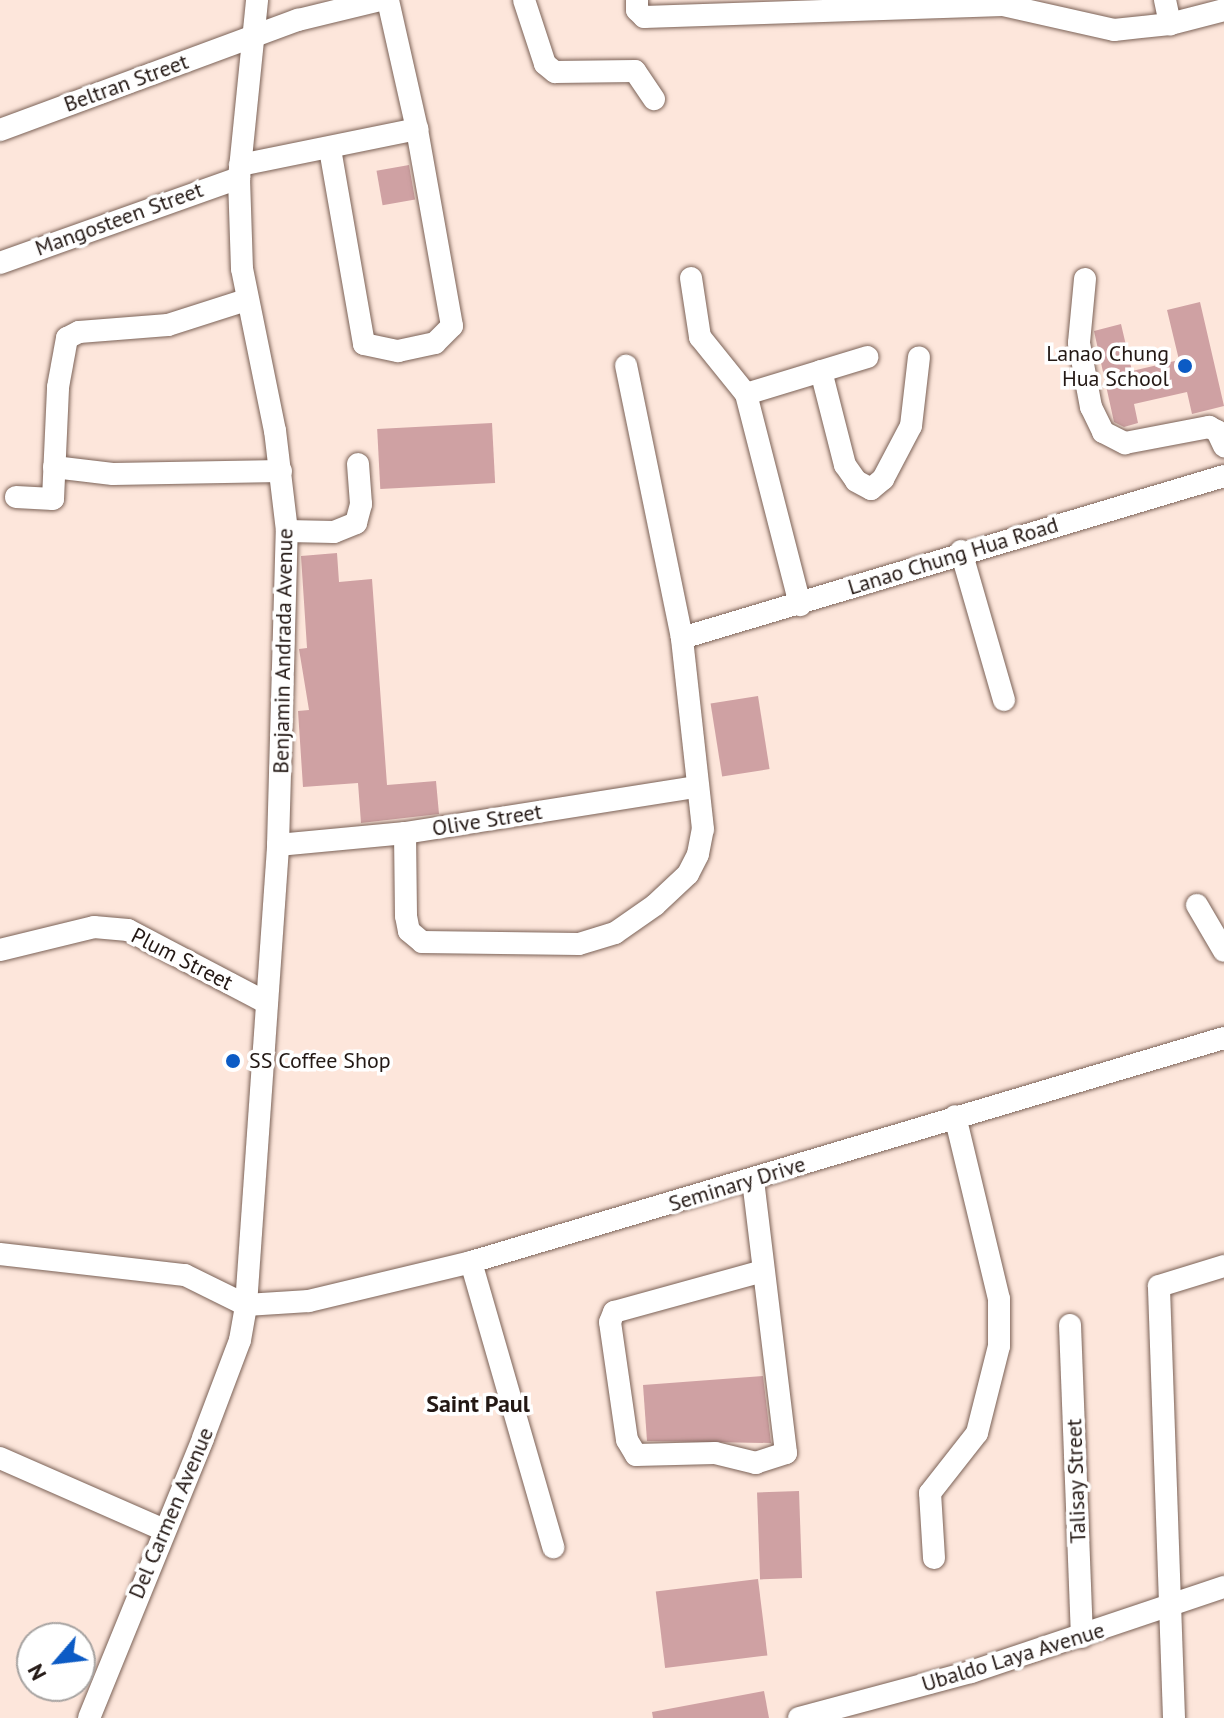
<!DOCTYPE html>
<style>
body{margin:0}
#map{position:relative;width:1224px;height:1718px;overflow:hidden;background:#fde6db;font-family:"PT Sans",sans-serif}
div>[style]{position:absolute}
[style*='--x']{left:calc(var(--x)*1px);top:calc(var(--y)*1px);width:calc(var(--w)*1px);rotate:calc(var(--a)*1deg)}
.building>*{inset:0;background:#cfa1a3;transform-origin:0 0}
.roads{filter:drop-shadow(0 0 2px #7b6257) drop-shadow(0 0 2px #7b6257)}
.minor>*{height:22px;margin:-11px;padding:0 11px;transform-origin:11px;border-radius:11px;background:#fff}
.dots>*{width:22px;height:22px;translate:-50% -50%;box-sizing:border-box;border:4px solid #fff;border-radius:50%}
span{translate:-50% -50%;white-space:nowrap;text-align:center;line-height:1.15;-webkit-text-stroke:7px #fff;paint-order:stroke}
.street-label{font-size:22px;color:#231814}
.poi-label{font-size:22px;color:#231814}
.right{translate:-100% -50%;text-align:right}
.left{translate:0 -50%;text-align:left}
.neighbourhood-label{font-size:24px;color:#231814;font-weight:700}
.north{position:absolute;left:16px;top:1622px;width:80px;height:80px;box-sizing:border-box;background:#fff;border:2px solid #a7a3a1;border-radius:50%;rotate:242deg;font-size:22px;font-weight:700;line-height:32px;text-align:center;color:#231814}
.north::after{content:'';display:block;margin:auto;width:28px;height:36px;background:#0c5bc5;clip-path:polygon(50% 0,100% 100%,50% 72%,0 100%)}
</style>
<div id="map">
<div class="building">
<div style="left:409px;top:165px;width:35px;height:33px;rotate:80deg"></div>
<div style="clip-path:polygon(1200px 302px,1224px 406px,1192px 414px,1187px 392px,1134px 404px,1138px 423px,1124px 427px,1114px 422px,1094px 331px,1121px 324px,1132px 371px,1179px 360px,1167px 310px)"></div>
<div style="left:492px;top:423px;width:60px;height:115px;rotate:87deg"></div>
<div style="clip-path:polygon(337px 553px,339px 582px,372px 579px,387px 785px,436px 781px,439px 814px,361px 823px,358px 783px,303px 787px,298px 711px,309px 710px,299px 649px,307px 648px,301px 556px)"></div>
<div style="left:758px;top:696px;width:74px;height:48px;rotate:81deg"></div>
<div style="clip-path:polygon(763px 1376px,771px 1443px,647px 1441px,643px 1385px)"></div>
<div style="left:799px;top:1491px;width:87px;height:42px;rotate:88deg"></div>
<div style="left:758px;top:1579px;width:77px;height:103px;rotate:83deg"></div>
<div style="clip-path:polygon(764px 1691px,769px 1718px,653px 1718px,652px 1712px)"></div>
</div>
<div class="roads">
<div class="minor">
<div style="--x:524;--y:0;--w:67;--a:71.8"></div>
<div style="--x:545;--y:64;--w:13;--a:39"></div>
<div style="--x:555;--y:72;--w:80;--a:-0.7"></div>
<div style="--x:635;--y:71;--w:34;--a:56"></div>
<div style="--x:637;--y:0;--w:10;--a:90"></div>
<div style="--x:637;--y:10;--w:10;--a:45"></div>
<div style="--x:644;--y:17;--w:359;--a:-1.9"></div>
<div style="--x:1003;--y:5;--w:114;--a:12.7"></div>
<div style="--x:1114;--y:30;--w:56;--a:-6.1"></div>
<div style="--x:1170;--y:24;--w:56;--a:-14.5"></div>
<div style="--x:1165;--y:0;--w:25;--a:78"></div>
<div style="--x:0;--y:130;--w:318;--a:-20.3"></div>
<div style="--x:298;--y:20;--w:84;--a:-13.7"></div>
<div style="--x:330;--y:149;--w:198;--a:80.1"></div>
<div style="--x:364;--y:344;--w:35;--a:12"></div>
<div style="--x:398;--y:351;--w:38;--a:-12"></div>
<div style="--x:435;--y:343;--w:24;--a:-45"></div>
<div style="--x:452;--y:326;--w:200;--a:-100.1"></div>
<div style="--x:417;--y:129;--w:132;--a:-102.7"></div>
<div style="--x:240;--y:165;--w:181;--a:-11.5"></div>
<div style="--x:0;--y:263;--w:254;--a:-19.6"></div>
<div style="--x:691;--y:278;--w:60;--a:81.3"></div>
<div style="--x:700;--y:337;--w:73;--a:51.1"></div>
<div style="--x:746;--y:394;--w:218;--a:75.6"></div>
<div style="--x:1085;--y:279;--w:64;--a:95.4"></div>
<div style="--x:1079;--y:343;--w:65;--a:79.4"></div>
<div style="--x:1091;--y:407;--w:28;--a:64"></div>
<div style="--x:1103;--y:432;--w:25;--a:27"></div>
<div style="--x:1125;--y:443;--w:86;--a:-10.8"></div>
<div style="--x:1209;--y:427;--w:9;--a:27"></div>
<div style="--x:1217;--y:431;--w:17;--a:65"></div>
<div style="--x:821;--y:371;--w:97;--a:75.7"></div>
<div style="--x:845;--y:465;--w:19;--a:55"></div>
<div style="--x:856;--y:481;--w:17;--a:28"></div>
<div style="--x:871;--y:489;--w:16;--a:-40"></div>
<div style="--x:883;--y:479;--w:60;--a:-62.2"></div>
<div style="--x:911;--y:426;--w:69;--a:-83.4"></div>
<div style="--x:746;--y:394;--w:127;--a:-16.9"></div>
<div style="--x:54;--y:467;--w:59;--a:6.8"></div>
<div style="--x:113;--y:474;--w:168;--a:-1"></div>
<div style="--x:16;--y:497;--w:37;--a:3"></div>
<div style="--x:53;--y:499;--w:112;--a:-87.4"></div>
<div style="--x:58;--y:387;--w:50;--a:-79.6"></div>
<div style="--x:67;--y:338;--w:13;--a:-27"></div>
<div style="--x:79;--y:332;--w:89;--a:-4.5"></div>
<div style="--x:168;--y:325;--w:82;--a:-17.8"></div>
<div style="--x:287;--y:531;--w:47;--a:1.2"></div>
<div style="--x:334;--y:532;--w:24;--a:-22"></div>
<div style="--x:356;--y:523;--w:20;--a:-75"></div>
<div style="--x:361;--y:504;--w:40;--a:-94.3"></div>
<div style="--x:961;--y:551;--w:155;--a:73.9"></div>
<div style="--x:682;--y:638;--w:566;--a:-16.64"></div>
<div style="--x:405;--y:833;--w:83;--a:89.3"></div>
<div style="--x:406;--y:916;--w:15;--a:79"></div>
<div style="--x:409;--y:931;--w:17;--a:40"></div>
<div style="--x:422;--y:942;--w:157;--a:0.7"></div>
<div style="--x:579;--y:944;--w:38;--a:-17"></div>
<div style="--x:615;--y:933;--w:49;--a:-35"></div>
<div style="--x:655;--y:905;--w:45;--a:-43.2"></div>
<div style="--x:688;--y:874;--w:22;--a:-63"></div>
<div style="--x:698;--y:854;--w:25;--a:-79"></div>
<div style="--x:703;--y:829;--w:192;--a:-96.3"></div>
<div style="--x:682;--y:638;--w:278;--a:-101.6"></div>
<div style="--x:278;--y:845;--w:128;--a:-5.4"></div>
<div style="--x:405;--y:833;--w:294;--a:-9"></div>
<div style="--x:1197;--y:905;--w:53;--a:59.6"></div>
<div style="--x:0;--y:950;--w:97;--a:-13.7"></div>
<div style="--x:94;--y:927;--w:34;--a:5"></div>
<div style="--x:128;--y:930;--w:157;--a:27.7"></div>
<div style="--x:753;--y:1180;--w:275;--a:83.1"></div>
<div style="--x:786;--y:1453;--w:32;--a:162"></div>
<div style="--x:756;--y:1463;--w:42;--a:-166.3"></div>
<div style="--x:715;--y:1453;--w:79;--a:178.5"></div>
<div style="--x:636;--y:1455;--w:17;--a:-121"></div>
<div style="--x:627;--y:1440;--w:119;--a:-98.2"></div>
<div style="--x:610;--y:1322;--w:11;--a:-68"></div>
<div style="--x:614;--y:1312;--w:155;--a:-15.4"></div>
<div style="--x:0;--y:1254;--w:186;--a:6.5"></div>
<div style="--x:185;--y:1275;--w:68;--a:26.2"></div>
<div style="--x:471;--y:1262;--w:297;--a:73.9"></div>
<div style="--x:246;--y:1305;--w:63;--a:-3.6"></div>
<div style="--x:309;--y:1301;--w:167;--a:-13.5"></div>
<div style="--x:471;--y:1262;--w:786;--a:-16.57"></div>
<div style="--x:1070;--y:1325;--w:312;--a:87.8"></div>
<div style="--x:0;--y:1458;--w:177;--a:23.7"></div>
<div style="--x:934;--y:1558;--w:65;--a:-93.5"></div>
<div style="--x:930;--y:1493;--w:76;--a:-51.9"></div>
<div style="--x:977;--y:1433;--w:90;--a:-75.8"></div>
<div style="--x:999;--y:1346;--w:47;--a:-90"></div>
<div style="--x:999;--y:1299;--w:188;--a:-103.5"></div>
<div style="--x:89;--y:1718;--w:302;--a:-67.8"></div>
<div style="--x:203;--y:1438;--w:105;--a:-69.3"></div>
<div style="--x:240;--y:1340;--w:36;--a:-80"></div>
<div style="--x:246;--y:1305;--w:461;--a:-86"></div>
<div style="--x:278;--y:845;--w:314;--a:-88.4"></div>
<div style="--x:287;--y:531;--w:101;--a:-96.8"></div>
<div style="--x:275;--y:431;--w:165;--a:-101.5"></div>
<div style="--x:242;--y:269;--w:91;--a:-91.9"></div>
<div style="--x:239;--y:178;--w:179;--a:-84.2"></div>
<div style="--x:799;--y:1718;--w:178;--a:-15"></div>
<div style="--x:971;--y:1672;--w:267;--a:-18.6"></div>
<div style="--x:1174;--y:1718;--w:432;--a:-92"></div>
<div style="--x:1159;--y:1286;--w:68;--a:-17.1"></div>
</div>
</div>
<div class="dots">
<div style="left:1185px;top:366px;background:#0c5bc5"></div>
<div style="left:233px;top:1061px;background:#0c5bc5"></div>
</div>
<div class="street-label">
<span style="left:126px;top:83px;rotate:-20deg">Beltran Street</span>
<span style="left:119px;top:219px;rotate:-20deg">Mangosteen Street</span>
<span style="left:953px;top:556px;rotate:-17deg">Lanao Chung Hua Road</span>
<span style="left:283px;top:651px;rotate:-89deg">Benjamin Andrada Avenue</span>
<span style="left:487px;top:820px;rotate:-9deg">Olive Street</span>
<span style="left:182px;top:959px;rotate:27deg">Plum Street</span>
<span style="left:737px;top:1184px;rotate:-17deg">Seminary Drive</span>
<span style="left:1076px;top:1481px;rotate:-92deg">Talisay Street</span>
<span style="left:171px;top:1513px;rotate:-67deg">Del Carmen Avenue</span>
<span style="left:1013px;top:1657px;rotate:-17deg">Ubaldo Laya Avenue</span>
</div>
<div class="poi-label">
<span class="right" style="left:1169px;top:366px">Lanao Chung<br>Hua School</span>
<span class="left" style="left:249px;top:1061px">SS Coffee Shop</span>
</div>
<div class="neighbourhood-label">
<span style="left:478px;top:1404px">Saint Paul</span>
</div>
<div class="north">N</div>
</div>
